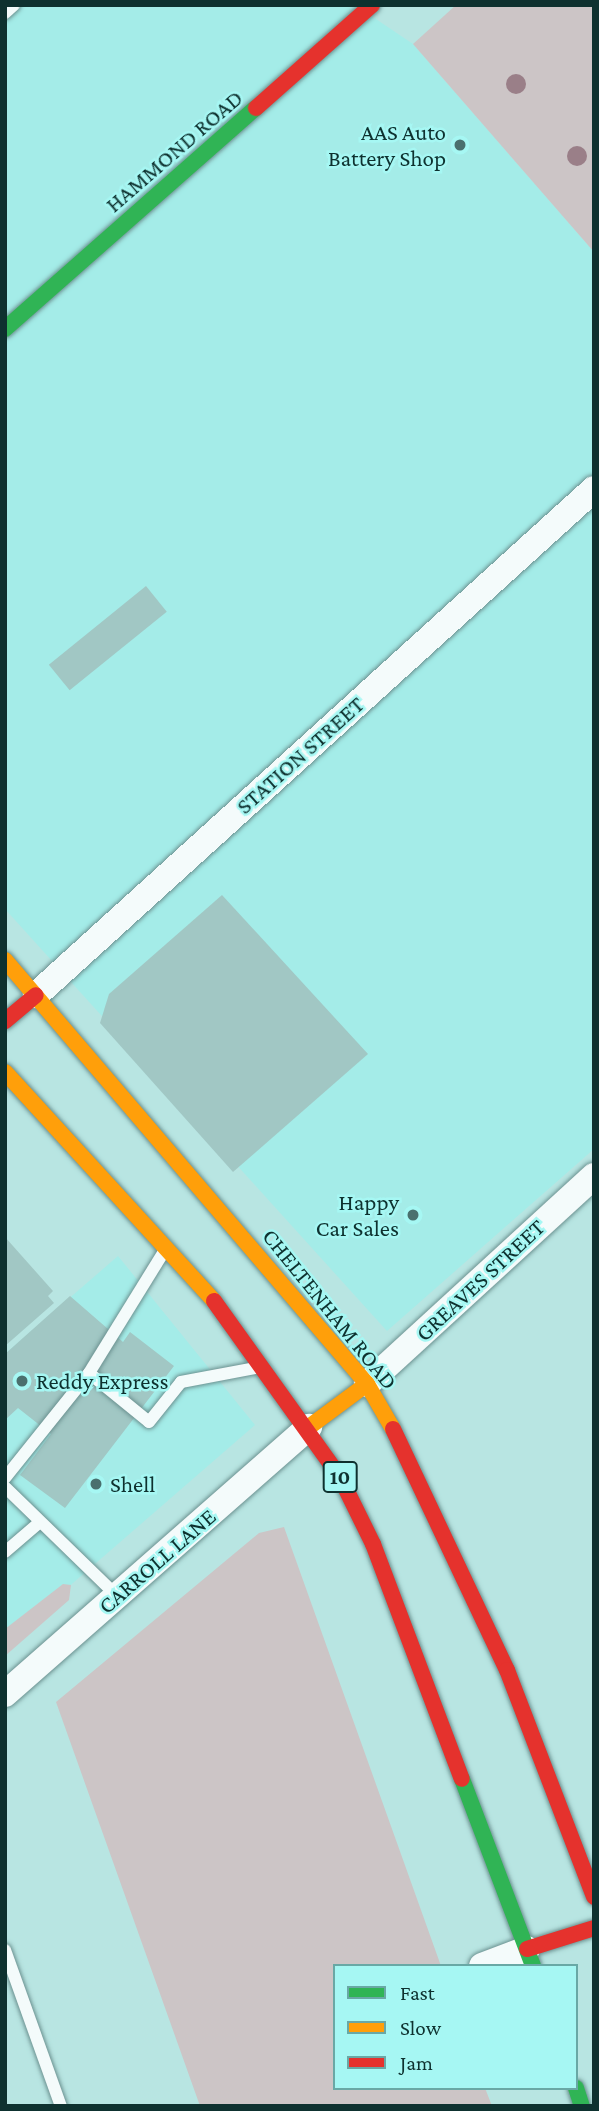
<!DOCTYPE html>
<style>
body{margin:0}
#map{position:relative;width:599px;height:2111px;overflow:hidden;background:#b8e5e2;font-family:"Crimson Pro",serif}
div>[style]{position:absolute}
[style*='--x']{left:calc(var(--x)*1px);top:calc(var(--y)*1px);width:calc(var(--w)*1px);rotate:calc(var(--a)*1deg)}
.built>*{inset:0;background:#a4ece8}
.green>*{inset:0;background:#ccc5c6}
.building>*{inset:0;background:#a1c7c4;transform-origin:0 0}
.roads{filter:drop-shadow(0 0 2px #6b9190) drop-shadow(0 0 2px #6b9190)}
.lane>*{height:12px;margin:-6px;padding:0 6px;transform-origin:6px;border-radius:6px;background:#f4fbfb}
.street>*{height:26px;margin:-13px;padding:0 13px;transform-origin:13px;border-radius:13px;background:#f4fbfb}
.fast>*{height:16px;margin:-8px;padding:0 8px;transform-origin:8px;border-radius:8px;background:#30b455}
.slow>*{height:16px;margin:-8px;padding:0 8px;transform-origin:8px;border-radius:8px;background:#ff9f0a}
.jam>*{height:16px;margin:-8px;padding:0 8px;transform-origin:8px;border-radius:8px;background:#e5322d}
.trees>*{width:20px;height:20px;margin:-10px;border-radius:50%;background:#9a7f88}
.dots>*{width:19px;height:19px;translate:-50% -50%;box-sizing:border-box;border:4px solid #a6f7f3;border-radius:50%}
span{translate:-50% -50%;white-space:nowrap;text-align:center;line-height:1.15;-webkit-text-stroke:5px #a6f7f3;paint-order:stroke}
.shield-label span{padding:2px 5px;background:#a6f7f3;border:2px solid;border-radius:5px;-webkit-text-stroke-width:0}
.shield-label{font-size:21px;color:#0e312f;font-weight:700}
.poi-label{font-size:23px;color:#0e312f}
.right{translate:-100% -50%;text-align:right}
.left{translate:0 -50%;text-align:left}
.street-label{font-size:23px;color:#0e312f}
.frame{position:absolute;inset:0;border:7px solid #0e312f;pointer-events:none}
.legend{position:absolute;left:333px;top:1964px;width:245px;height:126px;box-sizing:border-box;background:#a6f7f3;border:2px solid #69a8a5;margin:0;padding:9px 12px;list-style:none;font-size:21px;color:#0e312f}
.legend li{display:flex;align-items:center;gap:14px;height:35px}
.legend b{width:35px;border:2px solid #69a8a5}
</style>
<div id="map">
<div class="built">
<div style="clip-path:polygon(5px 5px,355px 5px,413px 44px,594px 252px,594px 1149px,387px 1331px,5px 909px)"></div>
<div style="clip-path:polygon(118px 1256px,255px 1425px,5px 1642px,5px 1354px)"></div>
</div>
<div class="green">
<div style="clip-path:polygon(456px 5px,594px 5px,594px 252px,413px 44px)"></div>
<div style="clip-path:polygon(284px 1527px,441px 1966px,335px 1966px,335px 2088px,485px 2088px,492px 2106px,200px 2106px,56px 1702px,259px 1533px)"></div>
<div style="clip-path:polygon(63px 1584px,71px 1585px,69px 1600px,5px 1656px,5px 1629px)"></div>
</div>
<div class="building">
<div style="left:146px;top:586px;width:33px;height:125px;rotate:51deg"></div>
<div style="clip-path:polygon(222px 895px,368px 1054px,233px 1172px,100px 1023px,109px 994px)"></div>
<div style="clip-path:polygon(5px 1237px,53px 1291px,48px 1296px,54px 1303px,5px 1346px)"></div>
<div style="clip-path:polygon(70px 1296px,123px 1342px,130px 1332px,174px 1366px,65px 1508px,20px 1475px,51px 1434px,18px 1408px,5px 1420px,5px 1354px)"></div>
</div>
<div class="roads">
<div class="lane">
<div style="--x:5;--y:13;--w:12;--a:-42"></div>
<div style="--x:89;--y:1373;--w:77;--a:39.2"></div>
<div style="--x:149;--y:1422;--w:51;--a:-51.3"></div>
<div style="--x:181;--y:1382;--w:75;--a:-10.7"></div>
<div style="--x:5;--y:1478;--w:134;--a:-51.3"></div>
<div style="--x:89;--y:1373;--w:141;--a:-58.3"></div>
<div style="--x:5;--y:1487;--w:156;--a:44.2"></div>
<div style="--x:5;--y:1552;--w:46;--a:-40.6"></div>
<div style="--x:5;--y:1950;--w:166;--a:70.3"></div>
</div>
<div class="street">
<div style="--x:36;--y:995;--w:753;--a:-42.2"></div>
<div style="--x:367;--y:1384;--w:308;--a:-42.5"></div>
<div style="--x:5;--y:1694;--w:405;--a:-41.3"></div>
<div style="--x:482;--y:1966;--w:48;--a:-20.7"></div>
</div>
<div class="fast">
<div style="--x:5;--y:329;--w:334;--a:-41.4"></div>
<div style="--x:462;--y:1779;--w:200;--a:69.2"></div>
<div style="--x:576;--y:2088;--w:19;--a:72"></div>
</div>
<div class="slow">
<div style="--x:5;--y:960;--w:558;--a:49.51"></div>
<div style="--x:367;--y:1384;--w:52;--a:60"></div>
<div style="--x:5;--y:1072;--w:310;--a:47.6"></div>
<div style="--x:309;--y:1427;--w:72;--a:-36.6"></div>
</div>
<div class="jam">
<div style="--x:256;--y:108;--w:155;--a:-41.6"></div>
<div style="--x:5;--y:1021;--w:40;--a:-40"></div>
<div style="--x:214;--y:1301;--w:216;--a:54.4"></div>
<div style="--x:340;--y:1477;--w:75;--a:63.8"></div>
<div style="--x:373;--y:1544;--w:251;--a:69.3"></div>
<div style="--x:393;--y:1429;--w:267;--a:64.7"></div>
<div style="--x:507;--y:1670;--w:243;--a:69"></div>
<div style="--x:527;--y:1949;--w:70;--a:-17.4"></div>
</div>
</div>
<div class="trees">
<div style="left:516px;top:84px"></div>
<div style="left:577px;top:156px"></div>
</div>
<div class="dots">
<div style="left:460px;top:145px;background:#4a706e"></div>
<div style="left:413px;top:1215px;background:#4a706e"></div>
<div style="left:22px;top:1381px;background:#4a706e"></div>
<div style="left:96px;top:1484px;background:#4a706e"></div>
</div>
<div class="shield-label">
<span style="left:340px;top:1477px">10</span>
</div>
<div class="poi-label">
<span class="right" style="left:446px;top:145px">AAS Auto<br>Battery Shop</span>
<span class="right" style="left:399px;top:1215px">Happy<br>Car Sales</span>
<span class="left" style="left:36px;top:1381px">Reddy Express</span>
<span class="left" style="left:110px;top:1484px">Shell</span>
</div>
<div class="street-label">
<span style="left:174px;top:151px;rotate:-41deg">HAMMOND ROAD</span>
<span style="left:300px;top:755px;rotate:-42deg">STATION STREET</span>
<span style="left:480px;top:1280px;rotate:-43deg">GREAVES STREET</span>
<span style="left:330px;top:1309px;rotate:51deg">CHELTENHAM ROAD</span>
<span style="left:157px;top:1561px;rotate:-41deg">CARROLL LANE</span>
</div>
<div class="frame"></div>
<ul class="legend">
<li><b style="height:9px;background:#30b455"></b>Fast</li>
<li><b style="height:9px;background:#ff9f0a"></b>Slow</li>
<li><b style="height:9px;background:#e5322d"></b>Jam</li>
</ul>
</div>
